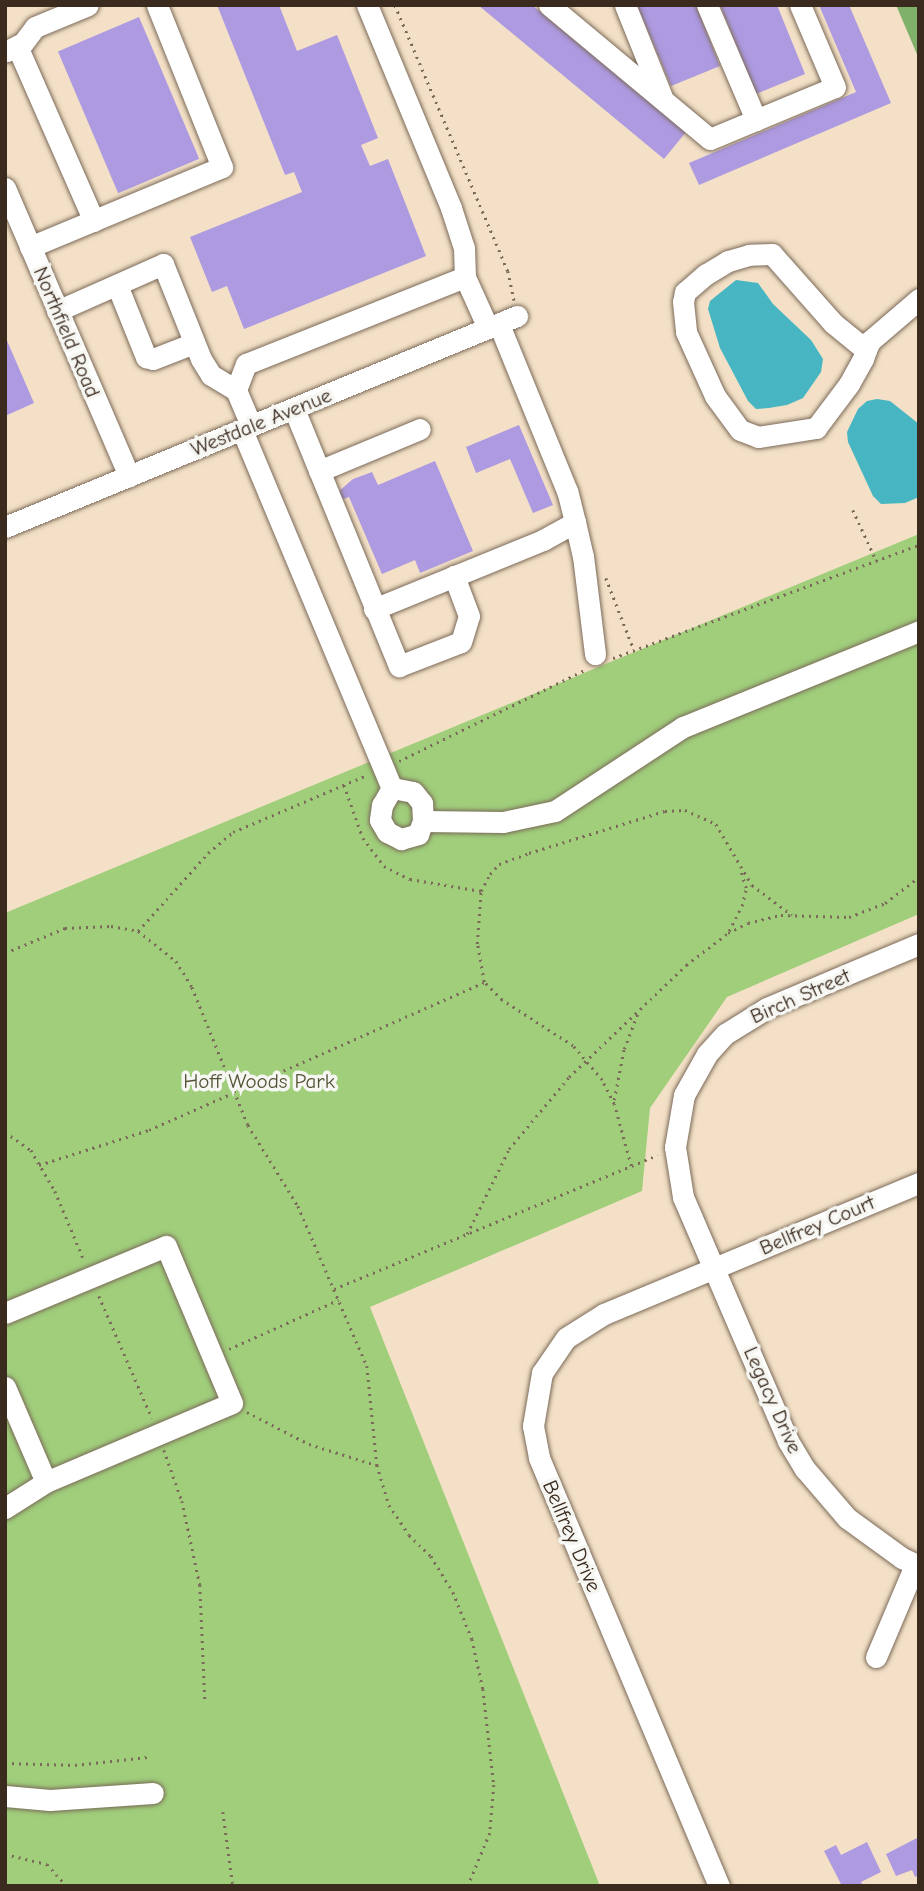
<!DOCTYPE html>
<style>
body{margin:0}
#map{position:relative;width:924px;height:1891px;overflow:hidden;background:#f3e0c6;font-family:"Comic Neue",sans-serif}
div>[style]{position:absolute}
[style*='--x']{left:calc(var(--x)*1px);top:calc(var(--y)*1px);width:calc(var(--w)*1px);rotate:calc(var(--a)*1deg)}
.green>*{inset:0;background:#a0ce7b}
.forest>*{inset:0;background:#80b16b}
.water>*{inset:0;background:#47b6c2}
.building>*{inset:0;background:#ad9ae1;transform-origin:0 0}
.path>*{height:2.5px;margin-top:-1.25px;transform-origin:0;background:repeating-linear-gradient(90deg,#7b6a59 0 2px,transparent 0 7px)}
.roads{filter:drop-shadow(0 0 2px #7b6a59) drop-shadow(0 0 2px #7b6a59)}
.minor>*{height:21px;margin:-10.5px;padding:0 10.5px;transform-origin:10.5px;border-radius:10.5px;background:#fff}
span{translate:-50% -50%;white-space:nowrap;text-align:center;line-height:1.15;-webkit-text-stroke:7px #f6f6f2;paint-order:stroke}
.street-label{font-size:21px;color:#3b2a1e}
.park-label{font-size:21px;color:#545335}
.frame{position:absolute;inset:0;border:7px solid #3b2a1e;pointer-events:none}
</style>
<div id="map">
<div class="green">
<div style="clip-path:polygon(919px 534px,919px 914px,727px 997px,650px 1108px,642px 1191px,370px 1307px,600px 1886px,5px 1886px,5px 913px)"></div>
</div>
<div class="forest">
<div style="clip-path:polygon(896px 5px,919px 5px,919px 59px)"></div>
</div>
<div class="water">
<div style="clip-path:polygon(736px 280px,758px 283px,773px 304px,811px 340px,823px 359px,821px 372px,803px 398px,787px 405px,769px 408px,756px 409px,748px 401px,720px 348px,708px 309px,710px 301px)"></div>
<div style="clip-path:polygon(877px 399px,890px 401px,919px 424px,919px 497px,905px 503px,881px 504px,873px 496px,848px 442px,847px 432px,858px 409px,867px 401px)"></div>
</div>
<div class="building">
<div style="clip-path:polygon(217px 5px,279px 5px,297px 51px,337px 35px,378px 138px,361px 145px,370px 166px,388px 159px,426px 256px,244px 329px,227px 286px,212px 292px,190px 237px,302px 192px,294px 172px,285px 175px)"></div>
<div style="clip-path:polygon(478px 5px,532px 5px,686px 132px,664px 159px)"></div>
<div style="clip-path:polygon(637px 5px,696px 5px,720px 66px,671px 86px)"></div>
<div style="clip-path:polygon(720px 5px,777px 5px,805px 74px,756px 94px)"></div>
<div style="clip-path:polygon(819px 5px,849px 5px,891px 103px,699px 185px,689px 163px,856px 92px)"></div>
<div style="left:139px;top:17px;width:154px;height:88px;rotate:67deg"></div>
<div style="clip-path:polygon(5px 336px,34px 403px,5px 416px)"></div>
<div style="clip-path:polygon(519px 425px,553px 505px,533px 513px,510px 459px,476px 473px,466px 447px)"></div>
<div style="clip-path:polygon(435px 461px,473px 551px,420px 573px,415px 560px,382px 574px,349px 497px,341px 500px,338px 492px,353px 479px,372px 472px,378px 485px)"></div>
<div style="clip-path:polygon(919px 1837px,919px 1875px,915px 1877px,912px 1870px,896px 1876px,886px 1854px)"></div>
<div style="clip-path:polygon(867px 1842px,881px 1872px,861px 1882px,863px 1886px,842px 1886px,824px 1851px,836px 1845px,841px 1855px)"></div>
</div>
<div class="path">
<div style="--x:395;--y:5;--w:289;--a:67"></div>
<div style="--x:508;--y:271;--w:30;--a:78"></div>
<div style="--x:853;--y:510;--w:57;--a:65.2"></div>
<div style="--x:606;--y:578;--w:77;--a:68.7"></div>
<div style="--x:613;--y:658;--w:326;--a:-20.3"></div>
<div style="--x:399;--y:761;--w:207;--a:-26.1"></div>
<div style="--x:344;--y:785;--w:56;--a:70.3"></div>
<div style="--x:363;--y:838;--w:35;--a:53"></div>
<div style="--x:384;--y:866;--w:29;--a:27"></div>
<div style="--x:410;--y:879;--w:72;--a:9.6"></div>
<div style="--x:138;--y:931;--w:105;--a:-48.1"></div>
<div style="--x:208;--y:853;--w:33;--a:-40"></div>
<div style="--x:233;--y:832;--w:146;--a:-23"></div>
<div style="--x:729;--y:931;--w:28;--a:-63"></div>
<div style="--x:742;--y:906;--w:18;--a:-77"></div>
<div style="--x:746;--y:888;--w:16;--a:-108"></div>
<div style="--x:5;--y:953;--w:65;--a:-22.6"></div>
<div style="--x:65;--y:928;--w:46;--a:-2.5"></div>
<div style="--x:111;--y:926;--w:27;--a:10"></div>
<div style="--x:138;--y:931;--w:48;--a:38.3"></div>
<div style="--x:176;--y:961;--w:31;--a:58"></div>
<div style="--x:192;--y:987;--w:149;--a:67.9"></div>
<div style="--x:248;--y:1125;--w:95;--a:58.3"></div>
<div style="--x:298;--y:1206;--w:174;--a:66.7"></div>
<div style="--x:367;--y:1366;--w:100;--a:84.2"></div>
<div style="--x:377;--y:1465;--w:42;--a:73.3"></div>
<div style="--x:389;--y:1505;--w:36;--a:56"></div>
<div style="--x:409;--y:1535;--w:30;--a:44"></div>
<div style="--x:431;--y:1556;--w:42;--a:58.6"></div>
<div style="--x:453;--y:1592;--w:51;--a:68"></div>
<div style="--x:472;--y:1639;--w:51;--a:77.6"></div>
<div style="--x:483;--y:1689;--w:97;--a:83.5"></div>
<div style="--x:494;--y:1785;--w:48;--a:94.8"></div>
<div style="--x:490;--y:1833;--w:57;--a:112.5"></div>
<div style="--x:614;--y:1100;--w:52;--a:-78.9"></div>
<div style="--x:624;--y:1049;--w:39;--a:-69"></div>
<div style="--x:5;--y:1132;--w:32;--a:35"></div>
<div style="--x:31;--y:1150;--w:48;--a:59.7"></div>
<div style="--x:55;--y:1191;--w:75;--a:67.2"></div>
<div style="--x:39;--y:1165;--w:115;--a:-17.7"></div>
<div style="--x:149;--y:1130;--w:366;--a:-23.8"></div>
<div style="--x:631;--y:1166;--w:64;--a:-105.3"></div>
<div style="--x:614;--y:1104;--w:27;--a:-117"></div>
<div style="--x:602;--y:1080;--w:45;--a:-130.5"></div>
<div style="--x:573;--y:1046;--w:85;--a:-147.1"></div>
<div style="--x:502;--y:1000;--w:25;--a:-135"></div>
<div style="--x:484;--y:982;--w:39;--a:-100"></div>
<div style="--x:477;--y:944;--w:53;--a:-85.7"></div>
<div style="--x:481;--y:891;--w:19;--a:-62"></div>
<div style="--x:490;--y:874;--w:13;--a:-48"></div>
<div style="--x:499;--y:864;--w:32;--a:-20"></div>
<div style="--x:529;--y:853;--w:142;--a:-17.2"></div>
<div style="--x:665;--y:811;--w:20;--a:-3"></div>
<div style="--x:685;--y:810;--w:34;--a:24"></div>
<div style="--x:716;--y:824;--w:71;--a:59.5"></div>
<div style="--x:752;--y:885;--w:50;--a:36.9"></div>
<div style="--x:467;--y:1234;--w:95;--a:-63.7"></div>
<div style="--x:509;--y:1149;--w:94;--a:-50.2"></div>
<div style="--x:569;--y:1077;--w:162;--a:-43.7"></div>
<div style="--x:686;--y:965;--w:53;--a:-37.3"></div>
<div style="--x:728;--y:933;--w:22;--a:-27"></div>
<div style="--x:748;--y:923;--w:34;--a:-14"></div>
<div style="--x:781;--y:915;--w:68;--a:1.7"></div>
<div style="--x:849;--y:917;--w:39;--a:-21"></div>
<div style="--x:885;--y:903;--w:43;--a:-37.4"></div>
<div style="--x:334;--y:1289;--w:350;--a:-22.5"></div>
<div style="--x:99;--y:1296;--w:133;--a:66.5"></div>
<div style="--x:229;--y:1349;--w:120;--a:-24.2"></div>
<div style="--x:247;--y:1412;--w:70;--a:27.3"></div>
<div style="--x:309;--y:1444;--w:70;--a:17.4"></div>
<div style="--x:164;--y:1450;--w:54;--a:70.6"></div>
<div style="--x:182;--y:1501;--w:86;--a:77.9"></div>
<div style="--x:200;--y:1585;--w:114;--a:87.5"></div>
<div style="--x:5;--y:1763;--w:70;--a:1.6"></div>
<div style="--x:75;--y:1765;--w:73;--a:-6.3"></div>
<div style="--x:223;--y:1812;--w:75;--a:82.3"></div>
<div style="--x:5;--y:1854;--w:43;--a:13.4"></div>
<div style="--x:47;--y:1864;--w:30;--a:48"></div>
</div>
<div class="roads">
<div class="minor">
<div style="--x:367;--y:5;--w:220;--a:67.5"></div>
<div style="--x:451;--y:208;--w:42;--a:72"></div>
<div style="--x:464;--y:248;--w:29;--a:88"></div>
<div style="--x:549;--y:5;--w:209;--a:39.8"></div>
<div style="--x:710;--y:139;--w:135;--a:-22.6"></div>
<div style="--x:835;--y:87;--w:89;--a:-113.1"></div>
<div style="--x:625;--y:5;--w:99;--a:68.1"></div>
<div style="--x:707;--y:5;--w:125;--a:66.9"></div>
<div style="--x:17;--y:46;--w:191;--a:66.3"></div>
<div style="--x:7;--y:51;--w:18;--a:-27"></div>
<div style="--x:23;--y:43;--w:20;--a:-53"></div>
<div style="--x:35;--y:27;--w:57;--a:-22.5"></div>
<div style="--x:5;--y:188;--w:314;--a:66.7"></div>
<div style="--x:30;--y:247;--w:208;--a:-22.6"></div>
<div style="--x:222;--y:167;--w:175;--a:-111.9"></div>
<div style="--x:117;--y:285;--w:78;--a:68.1"></div>
<div style="--x:146;--y:357;--w:7;--a:16"></div>
<div style="--x:153;--y:359;--w:44;--a:-21.3"></div>
<div style="--x:57;--y:311;--w:116;--a:-23.9"></div>
<div style="--x:163;--y:264;--w:102;--a:68.2"></div>
<div style="--x:201;--y:359;--w:19;--a:58"></div>
<div style="--x:211;--y:375;--w:29;--a:31"></div>
<div style="--x:236;--y:390;--w:39;--a:67"></div>
<div style="--x:866;--y:350;--w:43;--a:-140.7"></div>
<div style="--x:833;--y:323;--w:92;--a:-131.5"></div>
<div style="--x:772;--y:254;--w:23;--a:178"></div>
<div style="--x:749;--y:255;--w:22;--a:164"></div>
<div style="--x:728;--y:261;--w:26;--a:149"></div>
<div style="--x:706;--y:274;--w:28;--a:139"></div>
<div style="--x:685;--y:292;--w:10;--a:101"></div>
<div style="--x:683;--y:302;--w:30;--a:84"></div>
<div style="--x:686;--y:332;--w:70;--a:65.6"></div>
<div style="--x:715;--y:396;--w:42;--a:53.7"></div>
<div style="--x:740;--y:430;--w:19;--a:21"></div>
<div style="--x:758;--y:437;--w:59;--a:-8.8"></div>
<div style="--x:816;--y:428;--w:55;--a:-53.1"></div>
<div style="--x:849;--y:384;--w:29;--a:-61"></div>
<div style="--x:863;--y:359;--w:9;--a:-72"></div>
<div style="--x:866;--y:350;--w:10;--a:-66"></div>
<div style="--x:870;--y:341;--w:65;--a:-40.6"></div>
<div style="--x:236;--y:390;--w:28;--a:-69"></div>
<div style="--x:246;--y:364;--w:236;--a:-21.7"></div>
<div style="--x:465;--y:277;--w:56;--a:65.7"></div>
<div style="--x:294;--y:409;--w:278;--a:67.8"></div>
<div style="--x:399;--y:666;--w:66;--a:-21.2"></div>
<div style="--x:461;--y:642;--w:27;--a:-73"></div>
<div style="--x:469;--y:616;--w:43;--a:-110.6"></div>
<div style="--x:242;--y:430;--w:388;--a:67.3"></div>
<div style="--x:392;--y:788;--w:20;--a:120"></div>
<div style="--x:382;--y:805;--w:15;--a:98"></div>
<div style="--x:380;--y:820;--w:14;--a:60"></div>
<div style="--x:387;--y:832;--w:16;--a:27"></div>
<div style="--x:401;--y:839;--w:18;--a:-16"></div>
<div style="--x:418;--y:834;--w:14;--a:-69"></div>
<div style="--x:423;--y:821;--w:18;--a:-93"></div>
<div style="--x:422;--y:803;--w:14;--a:-129"></div>
<div style="--x:413;--y:792;--w:21;--a:-169"></div>
<div style="--x:319;--y:471;--w:109;--a:-22.6"></div>
<div style="--x:575;--y:522;--w:35;--a:77"></div>
<div style="--x:583;--y:556;--w:99;--a:83"></div>
<div style="--x:5;--y:527;--w:554;--a:-22.4"></div>
<div style="--x:374;--y:609;--w:183;--a:-22.2"></div>
<div style="--x:543;--y:540;--w:37;--a:-29"></div>
<div style="--x:575;--y:522;--w:32;--a:-104"></div>
<div style="--x:567;--y:491;--w:180;--a:-112.2"></div>
<div style="--x:423;--y:821;--w:80;--a:0.7"></div>
<div style="--x:503;--y:822;--w:53;--a:-11.9"></div>
<div style="--x:555;--y:811;--w:153;--a:-33.3"></div>
<div style="--x:683;--y:727;--w:255;--a:-22.1"></div>
<div style="--x:919;--y:944;--w:165;--a:157.2"></div>
<div style="--x:767;--y:1008;--w:49;--a:148.2"></div>
<div style="--x:725;--y:1034;--w:27;--a:132"></div>
<div style="--x:707;--y:1054;--w:47;--a:119.3"></div>
<div style="--x:684;--y:1095;--w:53;--a:99.8"></div>
<div style="--x:675;--y:1147;--w:51;--a:80.9"></div>
<div style="--x:683;--y:1197;--w:266;--a:66.7"></div>
<div style="--x:788;--y:1441;--w:33;--a:59"></div>
<div style="--x:805;--y:1469;--w:65;--a:49.4"></div>
<div style="--x:847;--y:1518;--w:68;--a:36"></div>
<div style="--x:902;--y:1558;--w:19;--a:25"></div>
<div style="--x:5;--y:1313;--w:174;--a:-22.6"></div>
<div style="--x:166;--y:1246;--w:170;--a:67.2"></div>
<div style="--x:232;--y:1403;--w:202;--a:157"></div>
<div style="--x:46;--y:1482;--w:49;--a:147.6"></div>
<div style="--x:5;--y:1387;--w:103;--a:66.7"></div>
<div style="--x:876;--y:1657;--w:100;--a:-67"></div>
<div style="--x:5;--y:1796;--w:45;--a:5.1"></div>
<div style="--x:50;--y:1800;--w:103;--a:-3.9"></div>
<div style="--x:719;--y:1886;--w:465;--a:-112.8"></div>
<div style="--x:539;--y:1457;--w:32;--a:-101"></div>
<div style="--x:533;--y:1426;--w:54;--a:-80.4"></div>
<div style="--x:542;--y:1373;--w:42;--a:-55.6"></div>
<div style="--x:566;--y:1338;--w:45;--a:-32.3"></div>
<div style="--x:604;--y:1314;--w:341;--a:-22.6"></div>
</div>
</div>
<div class="street-label">
<span style="left:67px;top:332px;rotate:67deg">Northfield Road</span>
<span style="left:261px;top:422px;rotate:-22deg">Westdale Avenue</span>
<span style="left:800px;top:996px;rotate:-24deg">Birch Street</span>
<span style="left:817px;top:1225px;rotate:-23deg">Bellfrey Court</span>
<span style="left:773px;top:1400px;rotate:66deg">Legacy Drive</span>
<span style="left:572px;top:1536px;rotate:67deg">Bellfrey Drive</span>
</div>
<div class="park-label">
<span style="left:259px;top:1081px">Hoff Woods Park</span>
</div>
<div class="frame"></div>
</div>
